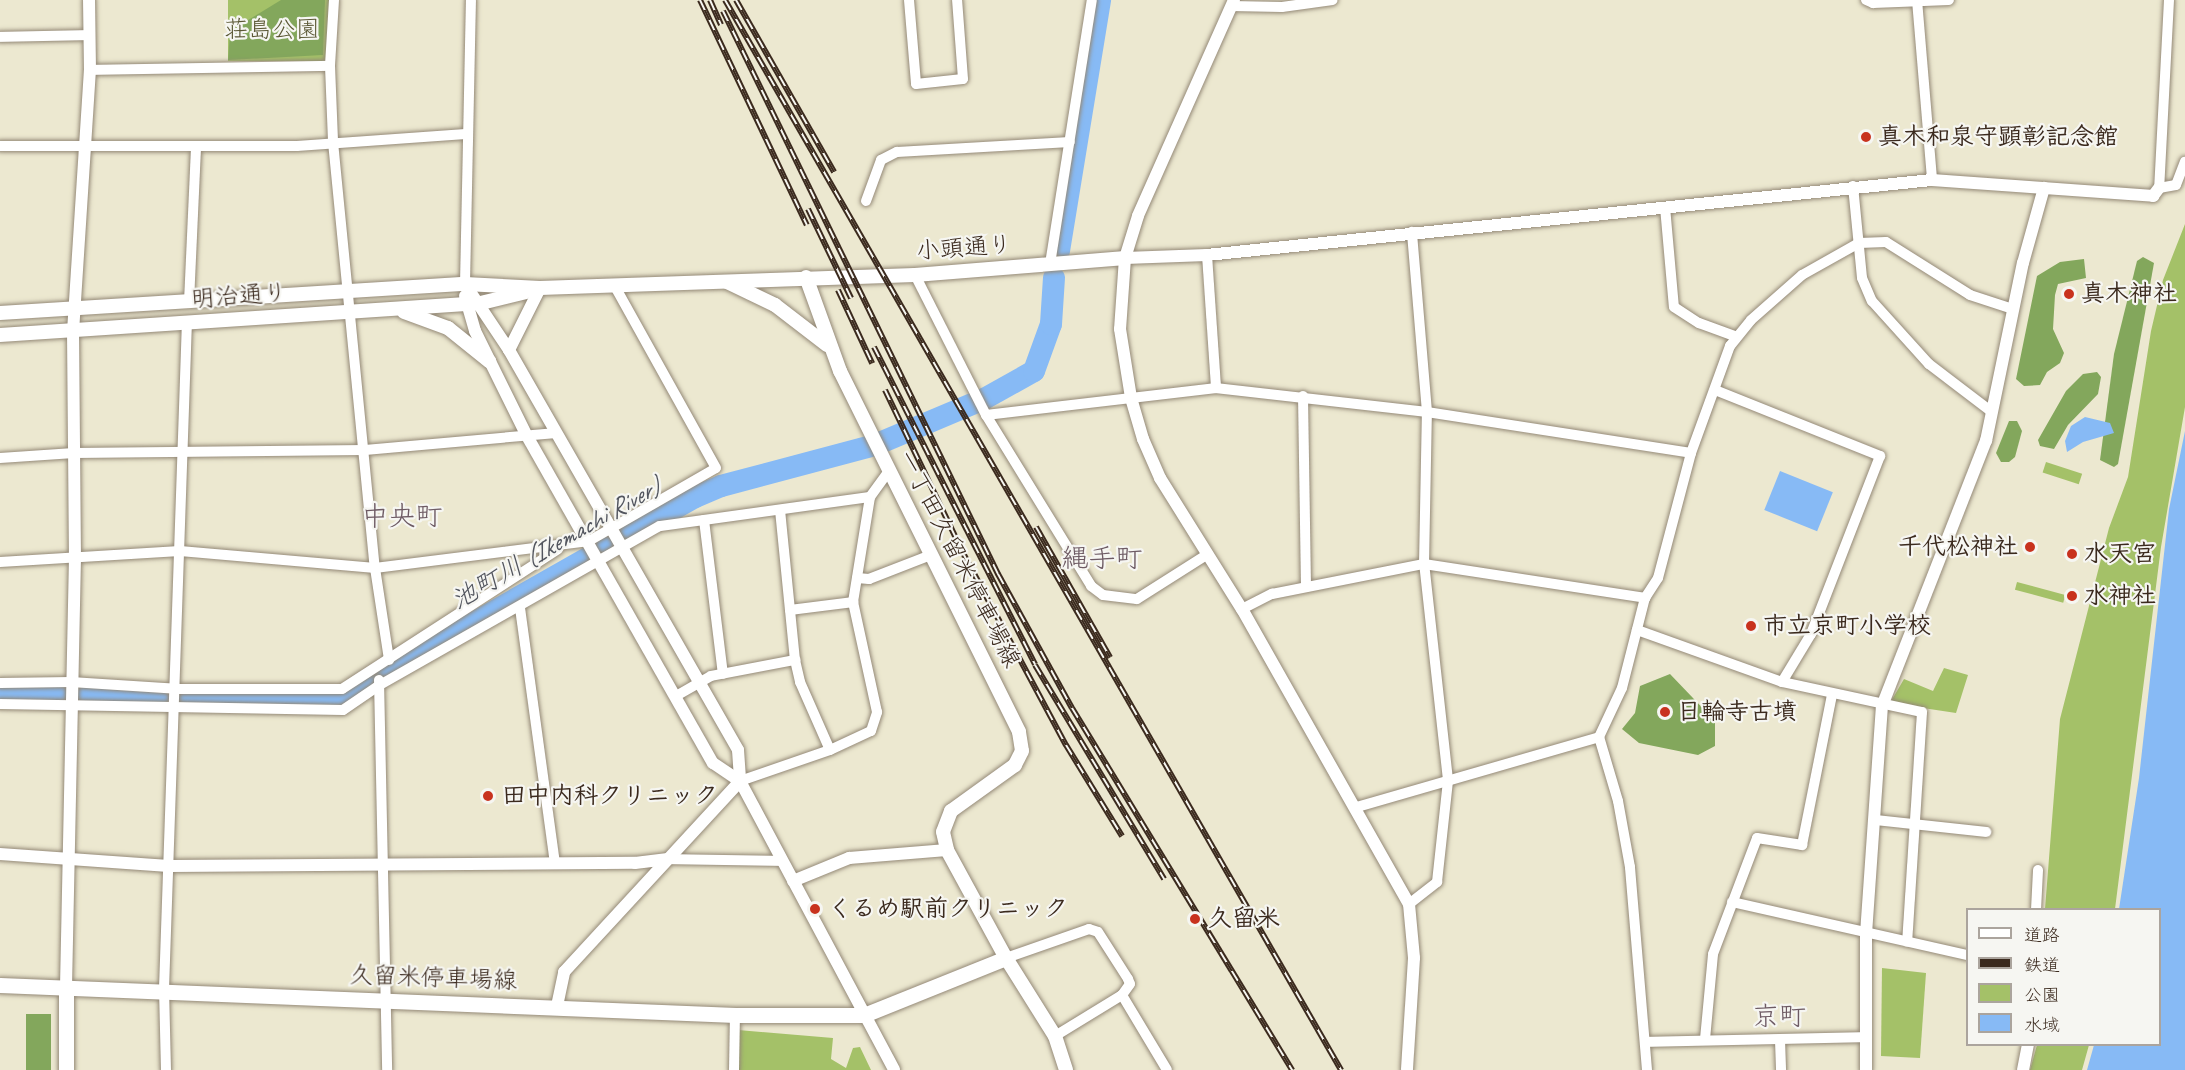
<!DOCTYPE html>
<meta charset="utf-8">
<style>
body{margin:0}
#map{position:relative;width:2185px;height:1070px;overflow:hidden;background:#ece8d0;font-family:Caveat,"Klee One",sans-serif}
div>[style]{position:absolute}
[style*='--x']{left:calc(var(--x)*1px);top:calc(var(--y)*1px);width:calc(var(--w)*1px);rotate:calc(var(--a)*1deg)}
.green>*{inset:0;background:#a4c168;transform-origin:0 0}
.forest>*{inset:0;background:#83a75c;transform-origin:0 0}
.water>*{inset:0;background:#87baf5;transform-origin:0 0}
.river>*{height:22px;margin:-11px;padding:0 11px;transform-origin:11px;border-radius:11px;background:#87baf5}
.roads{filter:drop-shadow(0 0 2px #948977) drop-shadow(0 0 2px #948977)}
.minor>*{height:10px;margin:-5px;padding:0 5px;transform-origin:5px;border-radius:5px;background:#fff}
.tertiary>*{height:12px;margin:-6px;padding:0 6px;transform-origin:6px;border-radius:6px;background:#fff}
.secondary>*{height:14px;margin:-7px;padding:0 7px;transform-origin:7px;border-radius:7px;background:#fff}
.primary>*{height:15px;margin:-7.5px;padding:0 7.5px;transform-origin:7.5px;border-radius:7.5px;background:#fff}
.rail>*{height:6px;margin-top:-3px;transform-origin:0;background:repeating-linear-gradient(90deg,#f6f6f2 0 11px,#3b2a1e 0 22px);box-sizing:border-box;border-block:2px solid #3b2a1e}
.dots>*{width:16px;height:16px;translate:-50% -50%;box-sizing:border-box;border:3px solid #f6f6f2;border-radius:50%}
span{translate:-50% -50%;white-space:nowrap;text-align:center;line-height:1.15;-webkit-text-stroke:4.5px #f6f6f2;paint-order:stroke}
.park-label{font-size:24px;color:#5a5734}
.poi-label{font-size:24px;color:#3b2a1e;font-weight:700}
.left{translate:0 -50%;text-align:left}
.right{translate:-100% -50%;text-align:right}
.street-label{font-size:24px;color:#3b2a1e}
.water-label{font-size:26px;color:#52555e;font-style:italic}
.quarter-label{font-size:27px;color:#6e5b64}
.legend{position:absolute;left:1966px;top:908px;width:195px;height:138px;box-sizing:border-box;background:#f6f6f2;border:2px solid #aba49d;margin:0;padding:8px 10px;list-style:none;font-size:18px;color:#3b2a1e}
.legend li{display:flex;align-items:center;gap:12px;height:30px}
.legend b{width:30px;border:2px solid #aba49d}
</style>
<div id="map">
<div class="green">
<div style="left:228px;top:0;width:102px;height:61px"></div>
<div style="clip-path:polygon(2185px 224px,2185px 407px,2161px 547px,2115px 909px,2045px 909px,2060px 719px,2109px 528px,2128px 477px,2151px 331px,2163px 280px)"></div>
<div style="left:2046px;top:462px;width:38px;height:11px;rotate:18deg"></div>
<div style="left:2017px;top:582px;width:50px;height:8px;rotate:15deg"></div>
<div style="clip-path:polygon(1944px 668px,1968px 675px,1956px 713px,1890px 703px,1904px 679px,1933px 691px)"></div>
<div style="clip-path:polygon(1882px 968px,1926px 973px,1920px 1058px,1881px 1056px)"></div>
<div style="clip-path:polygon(738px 1030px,833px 1038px,831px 1059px,846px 1068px,853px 1048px,860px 1047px,871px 1070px,739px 1070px)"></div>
<div style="clip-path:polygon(2037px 1045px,2037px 1044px,2089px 1045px,2082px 1070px,2030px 1070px)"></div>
</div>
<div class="forest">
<div style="clip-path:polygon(281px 0,325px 0,323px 55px,228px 60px,230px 31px)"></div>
<div style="clip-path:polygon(2143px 257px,2154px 263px,2118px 464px,2114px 467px,2100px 460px,2114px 354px,2137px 261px)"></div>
<div style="clip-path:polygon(2084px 259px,2086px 278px,2058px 284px,2055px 295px,2053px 329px,2064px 353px,2060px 363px,2047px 372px,2040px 385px,2024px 386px,2016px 379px,2037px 276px,2060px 262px)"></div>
<div style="clip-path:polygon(2097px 372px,2101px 377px,2098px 394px,2068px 425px,2054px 449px,2040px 446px,2038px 440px,2066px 391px,2083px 374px)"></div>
<div style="clip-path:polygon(2009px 421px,2017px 421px,2022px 431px,2015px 457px,2009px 462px,2001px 462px,1996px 453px)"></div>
<div style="clip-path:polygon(1670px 674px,1715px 721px,1715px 746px,1698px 755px,1639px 743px,1622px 729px,1635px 713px,1640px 686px)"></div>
<div style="left:26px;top:1014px;width:25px;height:56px"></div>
</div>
<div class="water">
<div style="clip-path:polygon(2085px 417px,2110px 423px,2114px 433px,2083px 442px,2067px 452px,2065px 441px,2071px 426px)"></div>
<div style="clip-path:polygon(2185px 431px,2185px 1070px,2087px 1070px,2094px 1045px,2160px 1044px,2160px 910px,2119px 909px,2139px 778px,2169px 509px)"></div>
<div style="left:1780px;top:471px;width:57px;height:42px;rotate:22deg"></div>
</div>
<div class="river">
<div style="--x:1059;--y:251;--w:254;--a:-80.7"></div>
<div style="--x:0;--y:695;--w:333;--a:0.9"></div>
<div style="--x:333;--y:700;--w:18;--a:-22"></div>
<div style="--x:350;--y:693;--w:397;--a:-29.6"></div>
<div style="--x:695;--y:497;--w:28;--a:-23"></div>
<div style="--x:721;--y:486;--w:159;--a:-14.9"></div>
<div style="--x:875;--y:445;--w:118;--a:-22.9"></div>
<div style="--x:984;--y:399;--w:57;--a:-29.2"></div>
<div style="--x:1034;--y:371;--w:50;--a:-70.1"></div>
<div style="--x:1051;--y:324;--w:46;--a:-86.3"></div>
</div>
<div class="roads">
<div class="minor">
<div style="--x:334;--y:0;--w:66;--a:93.5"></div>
<div style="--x:330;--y:66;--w:76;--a:87.7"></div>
<div style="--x:333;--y:142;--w:428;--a:84.4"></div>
<div style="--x:375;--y:568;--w:93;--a:81.3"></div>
<div style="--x:909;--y:0;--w:84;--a:85.2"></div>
<div style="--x:916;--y:84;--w:47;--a:-6.1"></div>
<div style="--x:963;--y:79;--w:79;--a:-94.3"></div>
<div style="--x:1866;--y:0;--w:8;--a:23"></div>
<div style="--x:1873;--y:3;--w:76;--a:-2.3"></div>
<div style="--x:1917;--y:0;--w:181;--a:85.2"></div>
<div style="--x:2169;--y:0;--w:188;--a:93"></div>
<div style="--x:2159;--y:188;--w:17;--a:-10"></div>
<div style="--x:2176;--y:185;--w:25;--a:-69"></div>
<div style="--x:1231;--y:6;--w:51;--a:1.1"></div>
<div style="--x:1282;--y:7;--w:51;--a:-7.8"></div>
<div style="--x:0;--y:37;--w:87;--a:-1.3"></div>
<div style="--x:90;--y:70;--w:240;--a:-1"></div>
<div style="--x:0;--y:146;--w:297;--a:0"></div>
<div style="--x:297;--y:146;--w:169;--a:-4.1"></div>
<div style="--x:1853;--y:186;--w:92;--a:84.4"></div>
<div style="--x:1862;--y:278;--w:25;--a:67"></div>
<div style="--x:1872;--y:301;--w:85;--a:47.9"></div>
<div style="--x:1929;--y:364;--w:79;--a:37.3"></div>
<div style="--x:866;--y:201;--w:44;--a:-69.9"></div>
<div style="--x:881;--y:160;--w:18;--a:-27"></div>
<div style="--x:897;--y:152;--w:173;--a:-3.3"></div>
<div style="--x:1665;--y:207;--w:100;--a:84.9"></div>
<div style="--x:1674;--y:307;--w:30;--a:33"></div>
<div style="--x:1699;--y:323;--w:40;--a:20.2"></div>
<div style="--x:1207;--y:255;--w:133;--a:86.1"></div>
<div style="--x:1050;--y:264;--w:267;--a:-81"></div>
<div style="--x:915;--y:275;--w:157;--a:63.1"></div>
<div style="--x:986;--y:415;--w:201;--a:58.4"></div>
<div style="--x:1091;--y:586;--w:15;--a:37"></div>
<div style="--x:1103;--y:595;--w:34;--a:7"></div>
<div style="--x:1137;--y:599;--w:84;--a:-32.4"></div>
<div style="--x:465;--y:284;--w:284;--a:-88.8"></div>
<div style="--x:189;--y:302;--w:154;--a:-87.4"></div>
<div style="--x:1715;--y:390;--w:178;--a:21.8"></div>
<div style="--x:1880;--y:456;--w:191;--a:111.2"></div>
<div style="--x:1811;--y:634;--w:56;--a:121.1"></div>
<div style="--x:1303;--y:396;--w:191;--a:89.1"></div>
<div style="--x:986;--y:415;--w:232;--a:-6.7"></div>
<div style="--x:1216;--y:388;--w:212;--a:6.5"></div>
<div style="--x:1427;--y:412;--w:267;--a:8.8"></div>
<div style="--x:0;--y:458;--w:74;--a:-3.9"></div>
<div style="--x:74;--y:453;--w:291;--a:-0.6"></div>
<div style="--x:365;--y:450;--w:192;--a:-5.1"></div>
<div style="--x:780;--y:510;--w:151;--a:84.3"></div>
<div style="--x:795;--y:660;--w:23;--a:77"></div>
<div style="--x:800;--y:682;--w:74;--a:66.2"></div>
<div style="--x:704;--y:520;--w:155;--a:83"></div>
<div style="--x:0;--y:562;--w:180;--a:-3.5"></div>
<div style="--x:180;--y:551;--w:196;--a:5"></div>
<div style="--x:375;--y:568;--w:216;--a:-7.2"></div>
<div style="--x:589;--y:541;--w:146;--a:-29.9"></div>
<div style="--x:716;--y:468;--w:210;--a:-119.1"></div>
<div style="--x:857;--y:578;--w:12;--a:5"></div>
<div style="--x:869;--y:579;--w:66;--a:-21.2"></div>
<div style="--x:520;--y:608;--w:258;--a:82.2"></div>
<div style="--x:1242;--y:609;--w:34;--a:-27"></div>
<div style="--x:1272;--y:594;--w:155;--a:-11.2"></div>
<div style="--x:1424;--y:564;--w:224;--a:8.7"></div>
<div style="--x:790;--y:610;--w:64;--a:-7.2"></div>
<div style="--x:1637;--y:630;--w:154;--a:19.7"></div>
<div style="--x:1782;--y:682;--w:143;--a:12.1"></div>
<div style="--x:1922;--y:712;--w:230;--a:93.7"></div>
<div style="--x:379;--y:680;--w:390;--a:88.8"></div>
<div style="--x:0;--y:683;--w:71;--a:-0.8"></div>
<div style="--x:71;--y:682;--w:109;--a:3.7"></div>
<div style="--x:180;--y:689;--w:162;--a:0"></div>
<div style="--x:342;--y:689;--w:257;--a:-32.9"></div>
<div style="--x:676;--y:696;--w:40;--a:-29.7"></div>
<div style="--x:711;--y:676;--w:86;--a:-10.8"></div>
<div style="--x:0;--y:704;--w:343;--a:1"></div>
<div style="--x:343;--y:710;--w:42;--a:-34.4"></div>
<div style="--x:378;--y:686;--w:324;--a:-29.6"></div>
<div style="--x:660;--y:526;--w:212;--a:-7.9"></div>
<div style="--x:740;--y:781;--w:95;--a:-19"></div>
<div style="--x:830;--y:750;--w:45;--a:-24.9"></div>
<div style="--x:871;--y:731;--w:20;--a:-72"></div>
<div style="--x:877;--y:712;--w:113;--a:-102.3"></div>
<div style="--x:853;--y:602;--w:106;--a:-80.8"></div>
<div style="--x:870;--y:497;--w:31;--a:-54"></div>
<div style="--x:1357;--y:807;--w:252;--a:-16.1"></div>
<div style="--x:1876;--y:820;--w:111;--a:6.2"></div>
<div style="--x:666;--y:859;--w:116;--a:1"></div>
<div style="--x:1732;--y:902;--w:242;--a:12.7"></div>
<div style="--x:1409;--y:904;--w:36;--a:-38"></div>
<div style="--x:1437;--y:882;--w:103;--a:-83.8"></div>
<div style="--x:1448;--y:780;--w:217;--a:-96.3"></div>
<div style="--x:1424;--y:564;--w:152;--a:-88.9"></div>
<div style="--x:1427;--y:412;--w:181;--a:-94.8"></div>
<div style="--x:2036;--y:910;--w:40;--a:-87.1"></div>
<div style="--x:1006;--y:958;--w:88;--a:-19.3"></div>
<div style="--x:1089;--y:929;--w:9;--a:18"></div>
<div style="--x:1098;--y:932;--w:56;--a:57.4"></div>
<div style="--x:1128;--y:979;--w:5;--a:68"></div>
<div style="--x:1130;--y:984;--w:14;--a:126"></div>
<div style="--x:1122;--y:995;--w:79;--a:148.5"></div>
<div style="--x:1122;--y:995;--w:87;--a:59"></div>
<div style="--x:1705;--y:1039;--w:85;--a:-84.6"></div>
<div style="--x:1713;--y:954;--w:124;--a:-69.2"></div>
<div style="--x:1757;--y:838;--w:46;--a:8.8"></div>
<div style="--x:1802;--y:845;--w:153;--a:-78.7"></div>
<div style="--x:1780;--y:1040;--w:30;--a:88"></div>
<div style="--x:1646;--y:1042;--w:220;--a:-1.3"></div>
<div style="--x:166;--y:1070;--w:81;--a:-91.4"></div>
<div style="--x:164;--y:989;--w:667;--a:-88.03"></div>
<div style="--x:734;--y:1070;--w:55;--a:-89"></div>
<div style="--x:1647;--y:1070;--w:204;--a:-94.8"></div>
<div style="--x:1630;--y:867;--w:67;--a:-100.3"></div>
<div style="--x:1618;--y:801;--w:67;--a:-106.5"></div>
<div style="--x:1599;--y:737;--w:54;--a:-64.9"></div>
<div style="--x:1622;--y:688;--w:93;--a:-75.7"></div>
<div style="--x:1645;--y:598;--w:24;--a:-57"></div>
<div style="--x:1658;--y:578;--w:129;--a:-75.2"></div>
<div style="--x:1691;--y:453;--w:114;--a:-70"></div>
<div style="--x:1730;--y:346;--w:33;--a:-51"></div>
<div style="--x:1751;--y:320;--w:68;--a:-41.4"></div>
<div style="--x:1802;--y:275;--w:65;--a:-29.3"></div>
<div style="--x:1859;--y:243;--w:27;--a:-2"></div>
<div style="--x:1886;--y:242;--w:99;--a:32.2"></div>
<div style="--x:1970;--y:295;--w:45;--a:18"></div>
</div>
<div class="tertiary">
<div style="--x:1234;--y:0;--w:236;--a:114"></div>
<div style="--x:1138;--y:216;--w:44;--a:107.2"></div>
<div style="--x:1125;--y:258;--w:71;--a:94"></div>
<div style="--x:1120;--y:329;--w:70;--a:80.9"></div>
<div style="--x:1131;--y:398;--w:43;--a:73.7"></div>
<div style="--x:1143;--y:439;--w:43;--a:66.4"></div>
<div style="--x:1160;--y:478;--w:155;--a:58"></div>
<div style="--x:1242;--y:609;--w:339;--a:60.5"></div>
<div style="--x:1409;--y:904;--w:54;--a:84.7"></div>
<div style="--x:1414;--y:958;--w:112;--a:93.6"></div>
<div style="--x:1125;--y:258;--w:82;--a:-2.1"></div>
<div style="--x:1207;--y:255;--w:729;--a:-5.91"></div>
<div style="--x:1932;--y:180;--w:222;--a:4.1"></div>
<div style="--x:2153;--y:196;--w:10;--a:-53"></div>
<div style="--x:465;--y:284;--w:79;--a:56.3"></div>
<div style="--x:509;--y:350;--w:461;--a:60.2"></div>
<div style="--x:738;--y:750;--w:31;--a:86"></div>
<div style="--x:740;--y:781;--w:327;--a:61.9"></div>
<div style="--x:465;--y:296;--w:36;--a:74"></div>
<div style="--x:475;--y:331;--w:117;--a:63.7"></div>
<div style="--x:527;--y:436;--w:376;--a:60.4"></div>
<div style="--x:713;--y:763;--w:32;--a:34"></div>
<div style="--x:509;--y:350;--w:69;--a:-63.4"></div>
<div style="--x:0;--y:854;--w:169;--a:4.1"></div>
<div style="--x:169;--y:866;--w:466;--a:-0.4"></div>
<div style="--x:635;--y:863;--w:31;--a:-7"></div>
<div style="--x:793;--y:881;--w:61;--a:-22.3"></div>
<div style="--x:849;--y:858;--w:98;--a:-4.7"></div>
<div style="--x:66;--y:987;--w:427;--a:-88.8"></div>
<div style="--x:75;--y:560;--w:228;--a:-90.5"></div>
<div style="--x:73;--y:332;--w:263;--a:-86.3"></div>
<div style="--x:90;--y:70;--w:70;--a:-90.8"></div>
<div style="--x:557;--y:1006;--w:35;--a:-78"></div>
<div style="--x:564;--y:972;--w:260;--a:-47.3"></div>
<div style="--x:1866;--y:1070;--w:136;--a:-90"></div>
<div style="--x:1866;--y:934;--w:229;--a:-86"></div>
<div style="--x:1882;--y:706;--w:285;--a:-68.6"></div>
<div style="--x:1986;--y:441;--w:182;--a:-78.3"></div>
<div style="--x:2023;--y:263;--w:78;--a:-74.4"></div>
<div style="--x:2023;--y:1070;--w:26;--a:-79"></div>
</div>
<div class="secondary">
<div style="--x:806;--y:277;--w:100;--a:70.1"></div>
<div style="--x:840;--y:371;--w:403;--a:63.6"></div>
<div style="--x:1019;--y:732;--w:19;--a:81"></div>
<div style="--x:1022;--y:751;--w:16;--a:117"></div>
<div style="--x:1015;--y:765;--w:79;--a:144.3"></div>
<div style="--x:951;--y:811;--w:22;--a:111"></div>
<div style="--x:943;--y:832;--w:18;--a:77"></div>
<div style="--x:947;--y:850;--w:123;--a:61.4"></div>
<div style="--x:1006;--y:958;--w:92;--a:57.9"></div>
<div style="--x:1055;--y:1036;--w:36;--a:72"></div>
<div style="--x:727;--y:282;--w:53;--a:25.6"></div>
<div style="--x:775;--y:305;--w:66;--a:37.6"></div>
<div style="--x:404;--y:312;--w:47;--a:20"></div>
<div style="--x:448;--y:328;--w:53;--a:38.8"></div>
<div style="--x:0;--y:313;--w:466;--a:-3.6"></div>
<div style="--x:465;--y:284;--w:75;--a:3.1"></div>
<div style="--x:540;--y:288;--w:375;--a:-2"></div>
<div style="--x:915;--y:275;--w:211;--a:-4.6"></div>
<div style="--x:0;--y:335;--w:482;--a:-3.8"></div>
<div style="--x:481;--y:303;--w:46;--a:-13.7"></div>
</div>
<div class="primary">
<div style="--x:0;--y:985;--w:736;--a:2.34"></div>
<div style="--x:735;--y:1015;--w:129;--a:0"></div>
<div style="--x:864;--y:1015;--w:153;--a:-21.9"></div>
<div style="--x:66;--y:987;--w:83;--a:90"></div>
</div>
</div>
<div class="rail">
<div style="--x:700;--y:0;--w:249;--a:64.6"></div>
<div style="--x:710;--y:0;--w:27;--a:66"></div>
<div style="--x:725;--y:0;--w:1235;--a:60.07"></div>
<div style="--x:736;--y:0;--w:198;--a:60.3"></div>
<div style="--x:723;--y:11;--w:627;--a:63.97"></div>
<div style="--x:998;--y:574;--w:153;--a:61.1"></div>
<div style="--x:1072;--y:708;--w:424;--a:58.7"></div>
<div style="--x:808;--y:209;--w:99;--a:64.2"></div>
<div style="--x:838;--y:290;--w:81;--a:65"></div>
<div style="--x:874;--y:347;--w:356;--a:63.1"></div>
<div style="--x:1035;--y:665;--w:250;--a:58.9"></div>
<div style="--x:885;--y:390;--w:183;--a:64.4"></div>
<div style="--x:964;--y:555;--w:216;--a:61.8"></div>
<div style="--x:1066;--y:745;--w:107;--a:58.4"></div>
<div style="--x:1036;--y:527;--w:150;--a:60.4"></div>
</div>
<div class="dots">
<div style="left:1866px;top:137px;background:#c8321e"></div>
<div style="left:2069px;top:294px;background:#c8321e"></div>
<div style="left:2030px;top:547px;background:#c8321e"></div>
<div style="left:2072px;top:554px;background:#c8321e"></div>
<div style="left:2072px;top:596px;background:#c8321e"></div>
<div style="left:1751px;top:626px;background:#c8321e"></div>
<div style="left:1665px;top:712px;background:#c8321e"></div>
<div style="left:488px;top:796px;background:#c8321e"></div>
<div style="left:815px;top:909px;background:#c8321e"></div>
<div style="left:1195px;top:919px;background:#c8321e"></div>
</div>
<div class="park-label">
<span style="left:272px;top:30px">荘島公園</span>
</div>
<div class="poi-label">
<span class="left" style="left:1878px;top:137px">真木和泉守顕彰記念館</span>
<span class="left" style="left:2081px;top:294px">真木神社</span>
<span class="right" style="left:2018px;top:547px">千代松神社</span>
<span class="left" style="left:2084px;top:554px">水天宮</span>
<span class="left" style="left:2084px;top:596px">水神社</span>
<span class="left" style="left:1763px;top:626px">市立京町小学校</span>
<span class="left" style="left:1677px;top:712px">日輪寺古墳</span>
<span class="left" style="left:502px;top:796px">田中内科クリニック</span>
<span class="left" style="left:828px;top:909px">くるめ駅前クリニック</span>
<span class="left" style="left:1208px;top:919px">久留米</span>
</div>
<div class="street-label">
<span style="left:964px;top:248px;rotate:-4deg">小頭通り</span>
<span style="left:239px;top:296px;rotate:-4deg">明治通り</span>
<span style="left:959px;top:559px;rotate:63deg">一丁田久留米停車場線</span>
<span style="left:433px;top:978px;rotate:2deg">久留米停車場線</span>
</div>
<div class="water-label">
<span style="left:555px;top:544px;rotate:-30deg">池町川 (Ikemachi River)</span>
</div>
<div class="quarter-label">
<span style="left:402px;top:517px">中央町</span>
<span style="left:1102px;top:559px">縄手町</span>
<span style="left:1779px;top:1017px">京町</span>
</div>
<ul class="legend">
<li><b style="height:8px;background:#fff"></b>道路</li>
<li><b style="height:8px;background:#3b2a1e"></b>鉄道</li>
<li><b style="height:16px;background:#a4c168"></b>公園</li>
<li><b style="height:16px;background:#87baf5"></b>水域</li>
</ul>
</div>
